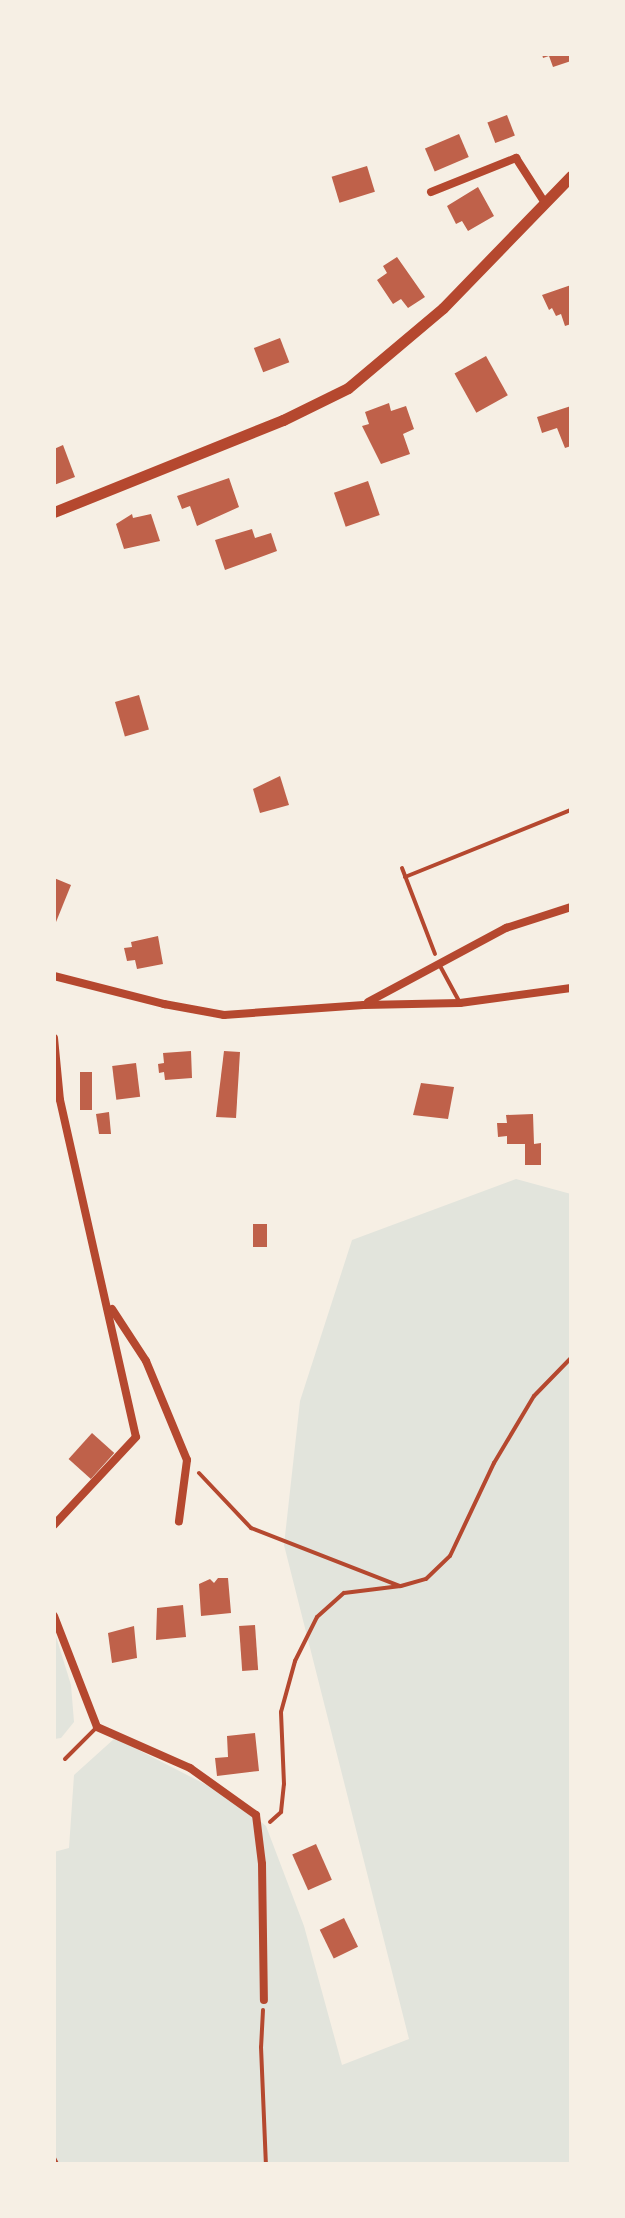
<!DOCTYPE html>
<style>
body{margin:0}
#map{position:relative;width:625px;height:2218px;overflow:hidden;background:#f6efe4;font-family:"Asap Condensed",sans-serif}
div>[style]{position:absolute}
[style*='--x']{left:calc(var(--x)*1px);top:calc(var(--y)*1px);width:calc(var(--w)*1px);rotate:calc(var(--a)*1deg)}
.green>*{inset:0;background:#e2e4dc}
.building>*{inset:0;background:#bf614a;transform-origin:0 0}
.path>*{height:4px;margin:-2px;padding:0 2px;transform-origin:2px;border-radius:2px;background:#b5482f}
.service>*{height:4px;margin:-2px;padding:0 2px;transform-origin:2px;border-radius:2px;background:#b5482f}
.minor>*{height:8px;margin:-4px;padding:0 4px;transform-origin:4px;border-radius:4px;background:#b5482f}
.tertiary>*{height:11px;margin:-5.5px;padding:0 5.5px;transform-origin:5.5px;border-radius:5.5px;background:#b5482f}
span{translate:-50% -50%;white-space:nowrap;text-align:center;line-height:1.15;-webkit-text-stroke:7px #f6efe4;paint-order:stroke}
.frame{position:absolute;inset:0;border:56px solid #f6efe4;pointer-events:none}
</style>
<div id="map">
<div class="green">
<div style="clip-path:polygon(516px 1179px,571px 1194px,571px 2164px,54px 2164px,54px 1852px,69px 1848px,74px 1775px,115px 1738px,232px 1798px,266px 1826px,304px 1926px,342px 2065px,409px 2039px,284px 1545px,300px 1401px,352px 1240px)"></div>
<div style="clip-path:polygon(54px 1630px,71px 1685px,74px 1722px,61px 1738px,54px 1739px)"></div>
</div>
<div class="building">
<div style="clip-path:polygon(542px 54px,571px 54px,571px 61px,553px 67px,549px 56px,543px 58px)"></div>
<div style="left:507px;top:115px;width:22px;height:21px;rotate:69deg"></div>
<div style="left:459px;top:134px;width:25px;height:37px;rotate:67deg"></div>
<div style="left:367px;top:166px;width:27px;height:37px;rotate:73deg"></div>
<div style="clip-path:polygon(478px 187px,494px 216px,468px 231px,462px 221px,456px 224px,447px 206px)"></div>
<div style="clip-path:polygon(397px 257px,425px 297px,408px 308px,401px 299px,393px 304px,377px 280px,387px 273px,383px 266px)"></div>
<div style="clip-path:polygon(571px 285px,571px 324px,565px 326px,561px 314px,556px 316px,552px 308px,549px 310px,542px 295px)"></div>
<div style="left:280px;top:338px;width:26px;height:28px;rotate:69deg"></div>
<div style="left:486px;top:356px;width:45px;height:36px;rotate:61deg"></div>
<div style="clip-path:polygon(389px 403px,391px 411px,406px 406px,414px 429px,403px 434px,410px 454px,381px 464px,362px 426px,369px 424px,365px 412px)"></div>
<div style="clip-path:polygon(571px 406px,571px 446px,565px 448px,557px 428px,542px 433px,537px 417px)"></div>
<div style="clip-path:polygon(63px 445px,75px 477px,54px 485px,54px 449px)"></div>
<div style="clip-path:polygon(229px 478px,239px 507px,197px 526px,190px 506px,182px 509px,177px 496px)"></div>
<div style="left:368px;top:481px;width:36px;height:36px;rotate:71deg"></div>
<div style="clip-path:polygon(132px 514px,133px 518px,151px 514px,160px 541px,124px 549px,116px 524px)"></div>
<div style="clip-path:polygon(252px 529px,255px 538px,271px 533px,277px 551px,225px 570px,215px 540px)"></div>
<div style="left:139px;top:695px;width:36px;height:25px;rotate:74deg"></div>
<div style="clip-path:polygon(280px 776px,289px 805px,260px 813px,253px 789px)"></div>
<div style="clip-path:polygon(54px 878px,71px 885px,54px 927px)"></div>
<div style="clip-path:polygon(158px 936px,163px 964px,137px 969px,135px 960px,127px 961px,124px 948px,132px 947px,131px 942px)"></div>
<div style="clip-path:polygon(191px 1051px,192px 1078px,165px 1080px,164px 1072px,159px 1073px,158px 1064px,164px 1063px,163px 1053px)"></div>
<div style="clip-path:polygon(224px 1051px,240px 1052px,236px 1118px,216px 1117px)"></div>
<div style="left:136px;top:1063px;width:34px;height:24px;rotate:83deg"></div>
<div style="left:80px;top:1072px;width:12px;height:38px"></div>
<div style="clip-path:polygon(421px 1083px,454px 1087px,448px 1119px,413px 1115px)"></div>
<div style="clip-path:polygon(109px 1112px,111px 1134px,99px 1134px,96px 1114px)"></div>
<div style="clip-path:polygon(533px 1114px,534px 1144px,541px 1143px,541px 1165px,525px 1165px,525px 1144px,507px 1144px,507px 1136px,498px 1137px,497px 1123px,507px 1123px,506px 1115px)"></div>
<div style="left:253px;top:1224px;width:14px;height:23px"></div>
<div style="left:92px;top:1433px;width:30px;height:35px;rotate:42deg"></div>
<div style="clip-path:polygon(218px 1578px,228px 1578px,231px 1613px,201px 1616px,199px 1584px,210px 1579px,214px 1583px)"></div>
<div style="clip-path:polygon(183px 1605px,186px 1637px,156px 1640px,157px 1608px)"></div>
<div style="left:255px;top:1625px;width:45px;height:16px;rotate:86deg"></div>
<div style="clip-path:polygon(134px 1626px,137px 1658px,112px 1663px,108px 1633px)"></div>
<div style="clip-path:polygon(255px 1733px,259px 1771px,217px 1776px,215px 1758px,228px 1757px,227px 1736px)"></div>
<div style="left:316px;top:1844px;width:39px;height:26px;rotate:66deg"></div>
<div style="left:344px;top:1918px;width:32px;height:27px;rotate:64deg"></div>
</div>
<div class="path">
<div style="--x:402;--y:868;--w:92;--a:69"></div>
<div style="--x:405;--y:877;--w:179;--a:-22"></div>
<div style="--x:199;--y:1473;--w:76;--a:46.6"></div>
<div style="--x:251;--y:1528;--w:160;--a:21.3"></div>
<div style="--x:270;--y:1822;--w:15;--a:-42"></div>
<div style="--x:281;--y:1812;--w:28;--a:-84"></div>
<div style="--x:284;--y:1784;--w:72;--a:-92.4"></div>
<div style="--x:281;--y:1712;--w:53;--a:-74.6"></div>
<div style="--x:295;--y:1661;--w:49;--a:-63.4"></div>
<div style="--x:317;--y:1617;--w:36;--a:-42"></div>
<div style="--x:344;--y:1593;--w:57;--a:-7"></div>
<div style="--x:401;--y:1586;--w:26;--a:-16"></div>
<div style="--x:426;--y:1579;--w:33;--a:-44"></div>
<div style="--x:450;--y:1556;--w:103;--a:-64.7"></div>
<div style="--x:494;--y:1463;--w:78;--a:-59.2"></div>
<div style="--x:534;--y:1396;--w:53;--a:-45.8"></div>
<div style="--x:263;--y:2010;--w:37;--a:93"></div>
<div style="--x:261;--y:2047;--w:117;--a:87.6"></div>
<div style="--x:54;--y:2158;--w:7;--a:63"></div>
</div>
<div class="service">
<div style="--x:439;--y:964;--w:42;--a:61.6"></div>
<div style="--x:65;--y:1759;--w:44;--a:-45"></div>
</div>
<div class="minor">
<div style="--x:431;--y:192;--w:92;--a:-21.8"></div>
<div style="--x:516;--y:158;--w:54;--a:57.2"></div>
<div style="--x:54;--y:976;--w:114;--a:14.3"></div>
<div style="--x:164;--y:1004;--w:61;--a:10.4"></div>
<div style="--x:224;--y:1015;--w:140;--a:-4.1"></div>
<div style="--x:364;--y:1005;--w:96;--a:-1.2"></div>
<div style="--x:460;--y:1003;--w:112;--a:-7.7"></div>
<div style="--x:368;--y:1002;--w:157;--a:-28.2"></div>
<div style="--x:506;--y:928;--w:68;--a:-17.9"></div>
<div style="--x:54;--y:1038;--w:62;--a:84.5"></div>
<div style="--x:60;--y:1100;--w:345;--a:77.3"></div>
<div style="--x:136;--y:1437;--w:120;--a:133"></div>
<div style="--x:112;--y:1309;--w:62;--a:56.8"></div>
<div style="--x:146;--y:1361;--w:107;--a:67.5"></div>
<div style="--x:187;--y:1460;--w:62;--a:97.5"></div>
<div style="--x:54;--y:1616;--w:119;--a:68.8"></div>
<div style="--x:97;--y:1727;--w:102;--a:23.8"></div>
<div style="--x:190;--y:1768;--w:81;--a:35.5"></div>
<div style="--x:256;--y:1815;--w:49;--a:83"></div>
<div style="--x:262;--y:1864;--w:136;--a:89.2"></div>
</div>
<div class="tertiary">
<div style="--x:54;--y:512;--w:247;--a:-21.9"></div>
<div style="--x:283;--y:420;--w:72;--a:-26.2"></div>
<div style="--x:348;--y:388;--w:124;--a:-40.1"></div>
<div style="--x:443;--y:308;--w:184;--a:-45.9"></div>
</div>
<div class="frame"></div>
</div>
